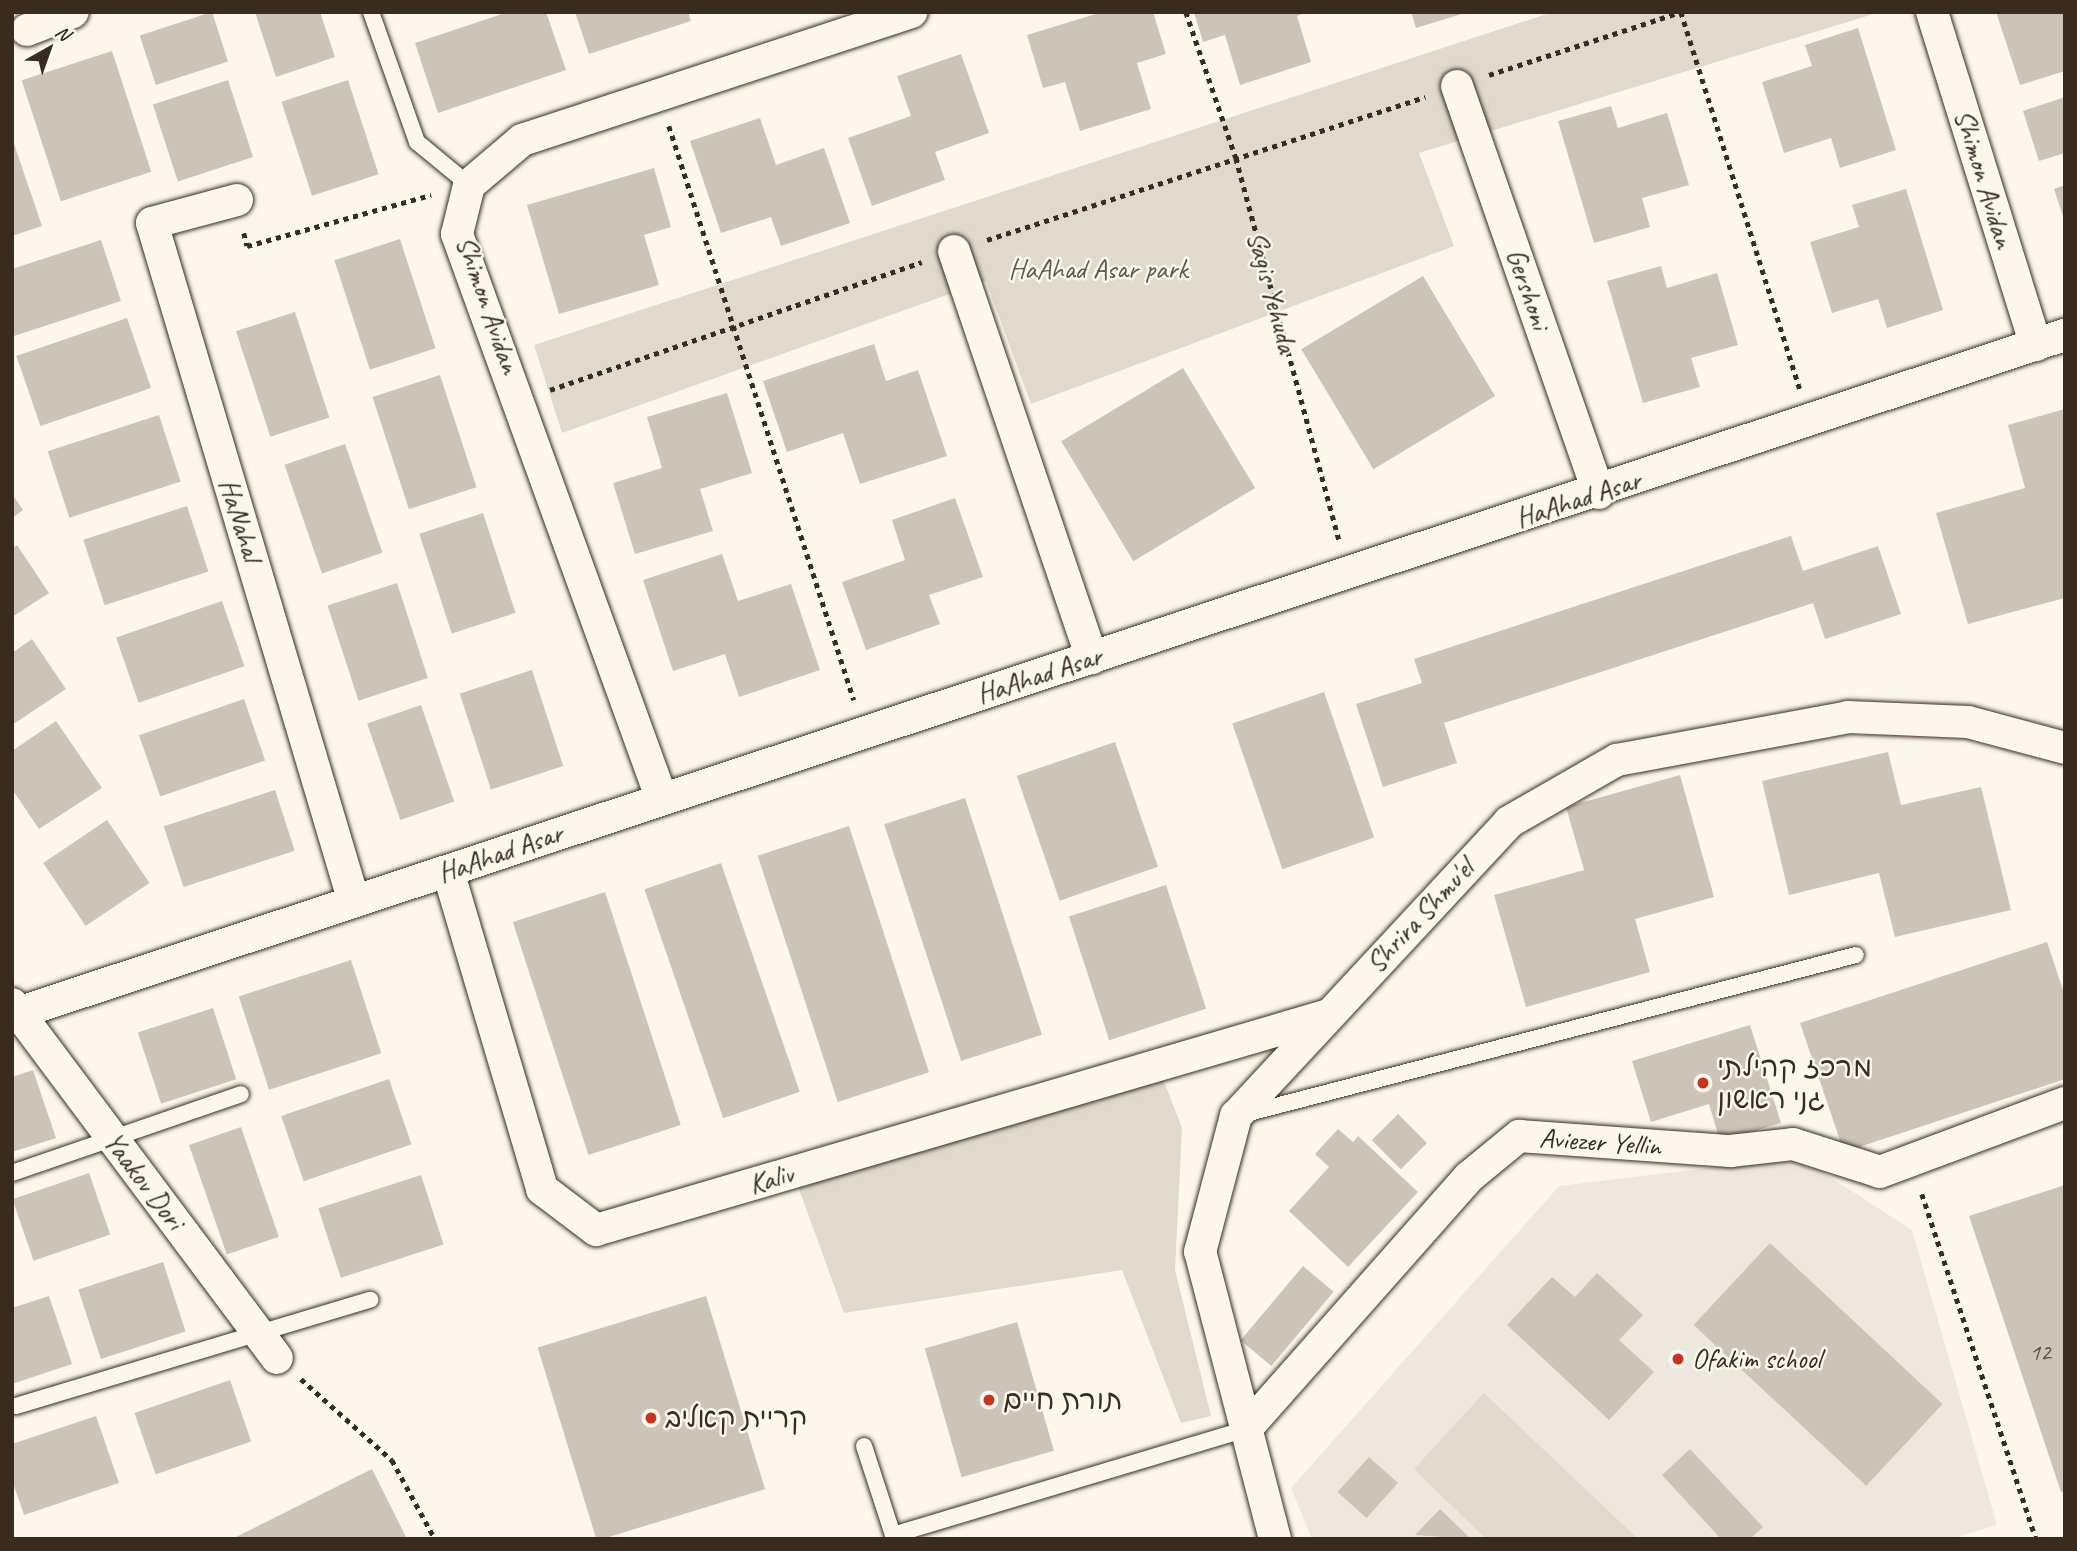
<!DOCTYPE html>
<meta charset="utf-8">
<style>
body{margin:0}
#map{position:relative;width:2077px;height:1551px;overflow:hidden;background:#fbf7ec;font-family:Caveat,"Playpen Sans Hebrew",sans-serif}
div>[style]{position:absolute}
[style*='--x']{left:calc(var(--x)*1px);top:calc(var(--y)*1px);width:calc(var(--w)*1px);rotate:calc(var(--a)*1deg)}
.built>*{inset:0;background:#ede8dd}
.green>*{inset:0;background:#dfd9ce}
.building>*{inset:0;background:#ccc4b9;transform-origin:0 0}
.path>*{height:4.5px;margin-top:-2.25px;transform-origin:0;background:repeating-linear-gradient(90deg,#3b2a1e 0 5px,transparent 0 10px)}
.roads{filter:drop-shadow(0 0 2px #3b2a1e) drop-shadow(0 0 2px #3b2a1e)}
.lane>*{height:16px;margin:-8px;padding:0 8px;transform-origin:8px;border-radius:8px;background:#fbf7ec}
.street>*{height:32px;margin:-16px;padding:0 16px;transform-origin:16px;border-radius:16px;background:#fbf7ec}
.dots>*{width:19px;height:19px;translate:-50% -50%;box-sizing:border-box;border:4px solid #fbf7ec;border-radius:50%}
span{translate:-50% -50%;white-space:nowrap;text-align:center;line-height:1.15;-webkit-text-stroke:5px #fbf7ec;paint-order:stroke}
.number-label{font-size:24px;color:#5f5045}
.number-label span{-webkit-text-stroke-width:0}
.street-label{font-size:28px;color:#3b2a1e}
.park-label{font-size:28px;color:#64564a}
.poi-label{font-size:28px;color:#3b2a1e}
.left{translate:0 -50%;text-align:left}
.frame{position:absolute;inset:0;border:14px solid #3b2a1e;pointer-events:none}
.north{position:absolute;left:14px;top:14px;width:70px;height:70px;-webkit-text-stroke:5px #fbf7ec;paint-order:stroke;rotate:40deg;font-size:19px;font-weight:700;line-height:28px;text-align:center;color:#3b2a1e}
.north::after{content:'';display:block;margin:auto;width:24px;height:32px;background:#3b2a1e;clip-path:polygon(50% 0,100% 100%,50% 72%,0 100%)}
</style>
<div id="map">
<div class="built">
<div style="clip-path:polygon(1799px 1157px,1912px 1230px,1997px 1525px,1951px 1539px,1312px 1539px,1291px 1488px,1559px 1186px)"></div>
</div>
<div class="green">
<div style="clip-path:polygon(1553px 12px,1880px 12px,1419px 153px,1454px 246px,1031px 404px,986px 281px,562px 433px,534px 345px)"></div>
<div style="clip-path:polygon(1158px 1066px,1182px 1128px,1175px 1270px,1211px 1416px,1181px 1423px,1122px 1270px,844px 1313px,795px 1178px)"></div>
<div style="clip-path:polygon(1484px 1393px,1638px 1539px,1486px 1539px,1414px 1469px)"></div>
</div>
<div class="building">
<div style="left:212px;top:12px;width:52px;height:76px;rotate:72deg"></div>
<div style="clip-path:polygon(255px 12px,320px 12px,335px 57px,276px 77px)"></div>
<div style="clip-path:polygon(508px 12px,546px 12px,566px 70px,438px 113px,415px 43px)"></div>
<div style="clip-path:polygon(575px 12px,688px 12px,691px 21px,589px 54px)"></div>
<div style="clip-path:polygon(1102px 12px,1153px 12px,1166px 54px,1137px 63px,1151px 109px,1080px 131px,1065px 82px,1043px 88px,1027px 35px)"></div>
<div style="clip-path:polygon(1194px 12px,1307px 12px,1297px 16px,1311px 62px,1240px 85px,1225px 35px,1203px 42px)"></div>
<div style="clip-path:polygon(1411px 12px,1465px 12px,1465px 13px,1416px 28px)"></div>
<div style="clip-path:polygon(1996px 12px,2065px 12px,2065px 71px,2020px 85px)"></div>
<div style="clip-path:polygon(1858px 28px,1896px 150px,1840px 168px,1831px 138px,1784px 153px,1762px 82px,1812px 66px,1805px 45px)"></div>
<div style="left:112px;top:51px;width:127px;height:95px;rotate:72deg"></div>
<div style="clip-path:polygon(961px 54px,989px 133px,935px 152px,945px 180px,872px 206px,848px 138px,911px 116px,897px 76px)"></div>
<div style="left:228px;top:80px;width:81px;height:79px;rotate:72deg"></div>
<div style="left:348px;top:80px;width:99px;height:70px;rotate:72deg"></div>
<div style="clip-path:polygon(2065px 97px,2065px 153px,2039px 161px,2023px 111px)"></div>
<div style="clip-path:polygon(1611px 106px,1618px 128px,1667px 113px,1689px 185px,1642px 198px,1650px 227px,1594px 243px,1558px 121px)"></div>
<div style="clip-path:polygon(760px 118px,776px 165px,824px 148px,850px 223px,781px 246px,771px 217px,721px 233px,690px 141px)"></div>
<div style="clip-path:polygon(12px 138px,42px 226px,12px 236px)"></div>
<div style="clip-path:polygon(654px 168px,671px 227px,644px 235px,659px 285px,559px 314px,527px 205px)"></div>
<div style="clip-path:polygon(2065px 185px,2065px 219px,2064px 219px,2054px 189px)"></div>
<div style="clip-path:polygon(1906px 189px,1943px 310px,1887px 328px,1878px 299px,1832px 313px,1810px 242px,1859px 227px,1852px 205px)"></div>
<div style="left:400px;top:239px;width:115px;height:69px;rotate:72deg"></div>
<div style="clip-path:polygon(101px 240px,121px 301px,14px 336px,12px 269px)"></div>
<div style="clip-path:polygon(1661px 266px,1667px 288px,1717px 273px,1738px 345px,1691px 358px,1700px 387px,1643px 403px,1607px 281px)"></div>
<div style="left:1423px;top:276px;width:140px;height:142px;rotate:59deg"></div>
<div style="left:295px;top:312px;width:111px;height:62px;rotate:72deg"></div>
<div style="left:127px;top:318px;width:74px;height:117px;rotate:71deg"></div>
<div style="clip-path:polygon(874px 344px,886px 381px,918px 370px,947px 456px,860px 484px,843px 433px,787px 452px,763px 381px)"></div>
<div style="left:1183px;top:368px;width:140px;height:142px;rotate:59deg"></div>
<div style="left:440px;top:375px;width:118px;height:71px;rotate:72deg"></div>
<div style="clip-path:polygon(727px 393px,752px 473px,700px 489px,713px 531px,635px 554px,613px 483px,662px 468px,647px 417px)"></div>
<div style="clip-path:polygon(2065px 409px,2065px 598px,1968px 624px,1936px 513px,2025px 488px,2008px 425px)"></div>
<div style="left:159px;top:415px;width:70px;height:117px;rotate:72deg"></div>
<div style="left:345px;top:444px;width:115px;height:64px;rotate:71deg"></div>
<div style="clip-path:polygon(12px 494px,23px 510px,12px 518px)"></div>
<div style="clip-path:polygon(955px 498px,983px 577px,929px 595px,940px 624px,866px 650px,842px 582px,905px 560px,892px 520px)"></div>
<div style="left:187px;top:506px;width:69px;height:109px;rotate:72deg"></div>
<div style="left:483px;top:513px;width:105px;height:67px;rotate:72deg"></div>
<div style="clip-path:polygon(1791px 536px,1803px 571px,1878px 546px,1901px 614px,1825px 639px,1813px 603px,1444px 723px,1457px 763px,1383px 787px,1356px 704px,1422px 683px,1414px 659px)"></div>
<div style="clip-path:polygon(17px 545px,49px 593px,12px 617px,12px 549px)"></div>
<div style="clip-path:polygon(722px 554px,738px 601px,791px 584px,820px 670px,739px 697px,725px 654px,673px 671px,643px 580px)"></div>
<div style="left:397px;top:583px;width:100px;height:73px;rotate:72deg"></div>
<div style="left:222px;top:601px;width:69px;height:112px;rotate:71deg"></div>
<div style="clip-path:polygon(32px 639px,66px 689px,12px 725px,12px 653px)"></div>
<div style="left:532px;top:670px;width:101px;height:76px;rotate:72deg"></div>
<div style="left:1324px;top:692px;width:154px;height:97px;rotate:71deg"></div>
<div style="left:244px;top:699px;width:65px;height:111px;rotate:71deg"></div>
<div style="left:421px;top:705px;width:102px;height:57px;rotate:71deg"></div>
<div style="clip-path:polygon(56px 721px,102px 788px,39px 829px,12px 789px,12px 751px)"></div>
<div style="left:1115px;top:742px;width:132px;height:104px;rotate:71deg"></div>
<div style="clip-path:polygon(1888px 752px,1901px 805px,1981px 787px,2011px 910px,1895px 937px,1879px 873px,1789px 895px,1762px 781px)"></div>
<div style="clip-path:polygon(1680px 775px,1714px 897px,1635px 919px,1650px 972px,1526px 1007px,1494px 895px,1584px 870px,1566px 807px)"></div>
<div style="left:275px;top:790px;width:64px;height:117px;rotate:72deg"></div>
<div style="left:965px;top:798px;width:249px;height:85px;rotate:72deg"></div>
<div style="left:107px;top:820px;width:76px;height:77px;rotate:56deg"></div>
<div style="left:849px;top:826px;width:259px;height:96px;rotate:72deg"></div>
<div style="left:721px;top:863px;width:242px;height:81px;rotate:71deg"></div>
<div style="left:1166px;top:885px;width:130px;height:102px;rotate:72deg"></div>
<div style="left:605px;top:892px;width:245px;height:97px;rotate:72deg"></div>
<div style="clip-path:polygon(2047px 942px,2065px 996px,2065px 1079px,1844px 1152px,1800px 1023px)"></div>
<div style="left:351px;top:960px;width:98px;height:118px;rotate:72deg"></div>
<div style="left:213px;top:1008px;width:75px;height:79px;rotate:72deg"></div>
<div style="clip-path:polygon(1750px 1025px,1781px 1123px,1720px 1141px,1709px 1104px,1651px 1122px,1632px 1061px)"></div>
<div style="clip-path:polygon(33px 1070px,56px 1138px,12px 1152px,12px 1077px)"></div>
<div style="left:389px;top:1079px;width:69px;height:114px;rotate:71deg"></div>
<div style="left:1398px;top:1114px;width:41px;height:37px;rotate:45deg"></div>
<div style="left:241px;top:1127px;width:116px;height:55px;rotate:71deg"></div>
<div style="clip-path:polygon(1338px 1129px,1353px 1142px,1358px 1136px,1418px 1192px,1348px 1267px,1289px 1211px,1329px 1167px,1315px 1154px)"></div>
<div style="left:89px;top:1173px;width:65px;height:81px;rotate:71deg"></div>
<div style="left:421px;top:1175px;width:73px;height:108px;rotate:72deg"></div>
<div style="clip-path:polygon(2065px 1185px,2065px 1490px,2061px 1492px,1969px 1216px)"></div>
<div style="left:1770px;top:1243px;width:236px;height:112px;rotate:43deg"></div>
<div style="left:163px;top:1262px;width:73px;height:89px;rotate:72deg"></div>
<div style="left:1303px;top:1266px;width:40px;height:97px;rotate:40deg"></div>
<div style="clip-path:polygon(1597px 1273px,1643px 1315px,1619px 1340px,1654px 1372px,1609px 1420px,1507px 1325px,1552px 1277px,1575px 1297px)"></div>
<div style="clip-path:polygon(49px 1296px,72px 1364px,12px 1384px,12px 1308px)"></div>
<div style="left:706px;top:1296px;width:202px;height:176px;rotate:73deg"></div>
<div style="left:1017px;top:1322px;width:134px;height:96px;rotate:74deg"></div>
<div style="left:230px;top:1380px;width:65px;height:101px;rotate:71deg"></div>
<div style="clip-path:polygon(96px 1416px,119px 1483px,24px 1515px,12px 1480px,12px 1444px)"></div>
<div style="clip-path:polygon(1690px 1449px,1763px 1527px,1750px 1539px,1721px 1539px,1662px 1475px)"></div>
<div style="left:1369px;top:1457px;width:39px;height:47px;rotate:42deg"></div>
<div style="clip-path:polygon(372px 1469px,407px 1539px,232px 1539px)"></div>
<div style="clip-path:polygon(1440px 1509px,1471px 1539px,1415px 1535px)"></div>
</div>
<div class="path">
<div style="--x:1186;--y:12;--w:154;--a:71.1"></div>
<div style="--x:1236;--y:158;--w:395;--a:74.9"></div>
<div style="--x:1681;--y:12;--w:395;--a:72.5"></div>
<div style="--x:1489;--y:75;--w:202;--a:-18.2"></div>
<div style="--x:669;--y:126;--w:603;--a:72.14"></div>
<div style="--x:244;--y:233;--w:13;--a:77"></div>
<div style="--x:247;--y:246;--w:191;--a:-15.5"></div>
<div style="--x:987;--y:240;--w:461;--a:-18.1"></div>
<div style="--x:550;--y:390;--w:393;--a:-19"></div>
<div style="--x:1922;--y:1194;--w:363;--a:71.7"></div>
<div style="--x:301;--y:1379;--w:122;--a:41.7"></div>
<div style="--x:392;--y:1460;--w:90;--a:61.4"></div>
</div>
<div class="roads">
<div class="lane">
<div style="--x:371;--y:12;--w:138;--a:70.5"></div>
<div style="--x:417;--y:142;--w:67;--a:39.6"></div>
<div style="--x:1245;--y:1114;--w:631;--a:-14.59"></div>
<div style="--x:12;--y:1173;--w:242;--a:-19"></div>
<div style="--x:16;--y:1406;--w:370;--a:-16.7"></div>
<div style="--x:864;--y:1446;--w:94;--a:72"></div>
<div style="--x:893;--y:1535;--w:369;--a:-16.7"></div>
</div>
<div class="street">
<div style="--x:1932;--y:12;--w:349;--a:72.7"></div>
<div style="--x:27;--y:30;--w:49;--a:-21.4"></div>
<div style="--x:1457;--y:86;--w:431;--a:70.8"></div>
<div style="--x:237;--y:200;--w:88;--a:164.9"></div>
<div style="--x:152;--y:223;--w:708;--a:73.43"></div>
<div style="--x:954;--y:251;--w:430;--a:71.3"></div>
<div style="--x:661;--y:797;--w:599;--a:-109.92"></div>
<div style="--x:457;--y:234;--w:50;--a:-76.2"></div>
<div style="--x:469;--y:185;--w:70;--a:-40.3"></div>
<div style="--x:522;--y:140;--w:410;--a:-18.2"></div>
<div style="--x:448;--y:871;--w:332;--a:73.5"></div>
<div style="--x:542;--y:1189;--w:68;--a:37.2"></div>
<div style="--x:596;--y:1230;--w:764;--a:-16.35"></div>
<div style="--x:12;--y:1004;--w:442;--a:53.2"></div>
<div style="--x:12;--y:1015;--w:2163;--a:-18.33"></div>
<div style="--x:1246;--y:1429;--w:337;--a:-48.5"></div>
<div style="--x:1469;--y:1177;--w:65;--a:-39.4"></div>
<div style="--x:1519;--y:1136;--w:212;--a:4.1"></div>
<div style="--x:1730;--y:1151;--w:63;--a:-6.3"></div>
<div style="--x:1793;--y:1144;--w:91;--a:17.8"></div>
<div style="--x:1880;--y:1172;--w:197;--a:-20.5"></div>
<div style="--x:1275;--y:1539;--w:297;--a:-104.6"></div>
<div style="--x:1200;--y:1252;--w:141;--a:-75.2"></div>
<div style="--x:1236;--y:1116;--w:401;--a:-47.1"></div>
<div style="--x:1509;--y:822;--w:125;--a:-29.9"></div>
<div style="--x:1617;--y:760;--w:235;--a:-10.5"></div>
<div style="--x:1848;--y:717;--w:120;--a:2.4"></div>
<div style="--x:1968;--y:722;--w:100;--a:15"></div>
</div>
</div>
<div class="dots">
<div style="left:1703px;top:1083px;background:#c8321e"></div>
<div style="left:1678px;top:1359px;background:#c8321e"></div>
<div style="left:989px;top:1400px;background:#c8321e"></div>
<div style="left:651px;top:1418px;background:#c8321e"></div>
</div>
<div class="number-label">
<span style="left:2040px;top:1353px">12</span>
</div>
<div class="street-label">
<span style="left:1984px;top:179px;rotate:73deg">Shimon Avidan</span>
<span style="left:1528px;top:289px;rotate:71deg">Gershoni</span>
<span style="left:1272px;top:292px;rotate:75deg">Sagis Yehuda</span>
<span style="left:488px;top:305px;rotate:71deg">Shimon Avidan</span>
<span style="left:1578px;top:499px;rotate:-18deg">HaAhad Asar</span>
<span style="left:240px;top:520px;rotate:73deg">HaNahal</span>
<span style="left:1039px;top:675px;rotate:-18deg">HaAhad Asar</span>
<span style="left:500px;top:853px;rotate:-19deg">HaAhad Asar</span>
<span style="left:1420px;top:916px;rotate:-47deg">Shrira Shmu'el</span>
<span style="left:1600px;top:1142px;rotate:4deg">Aviezer Yellin</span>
<span style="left:771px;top:1179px;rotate:-16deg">Kaliv</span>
<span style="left:144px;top:1181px;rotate:53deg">Yaakov Dori</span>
</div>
<div class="park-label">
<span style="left:1098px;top:269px">HaAhad Asar park</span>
</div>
<div class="poi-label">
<span class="left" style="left:1717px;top:1083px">מרכז קהילתי<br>גני ראשון</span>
<span class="left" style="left:1692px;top:1359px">Ofakim school</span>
<span class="left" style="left:1003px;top:1400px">תורת חיים</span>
<span class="left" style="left:665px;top:1418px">קריית קאליב</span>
</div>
<div class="frame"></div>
<div class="north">N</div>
</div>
